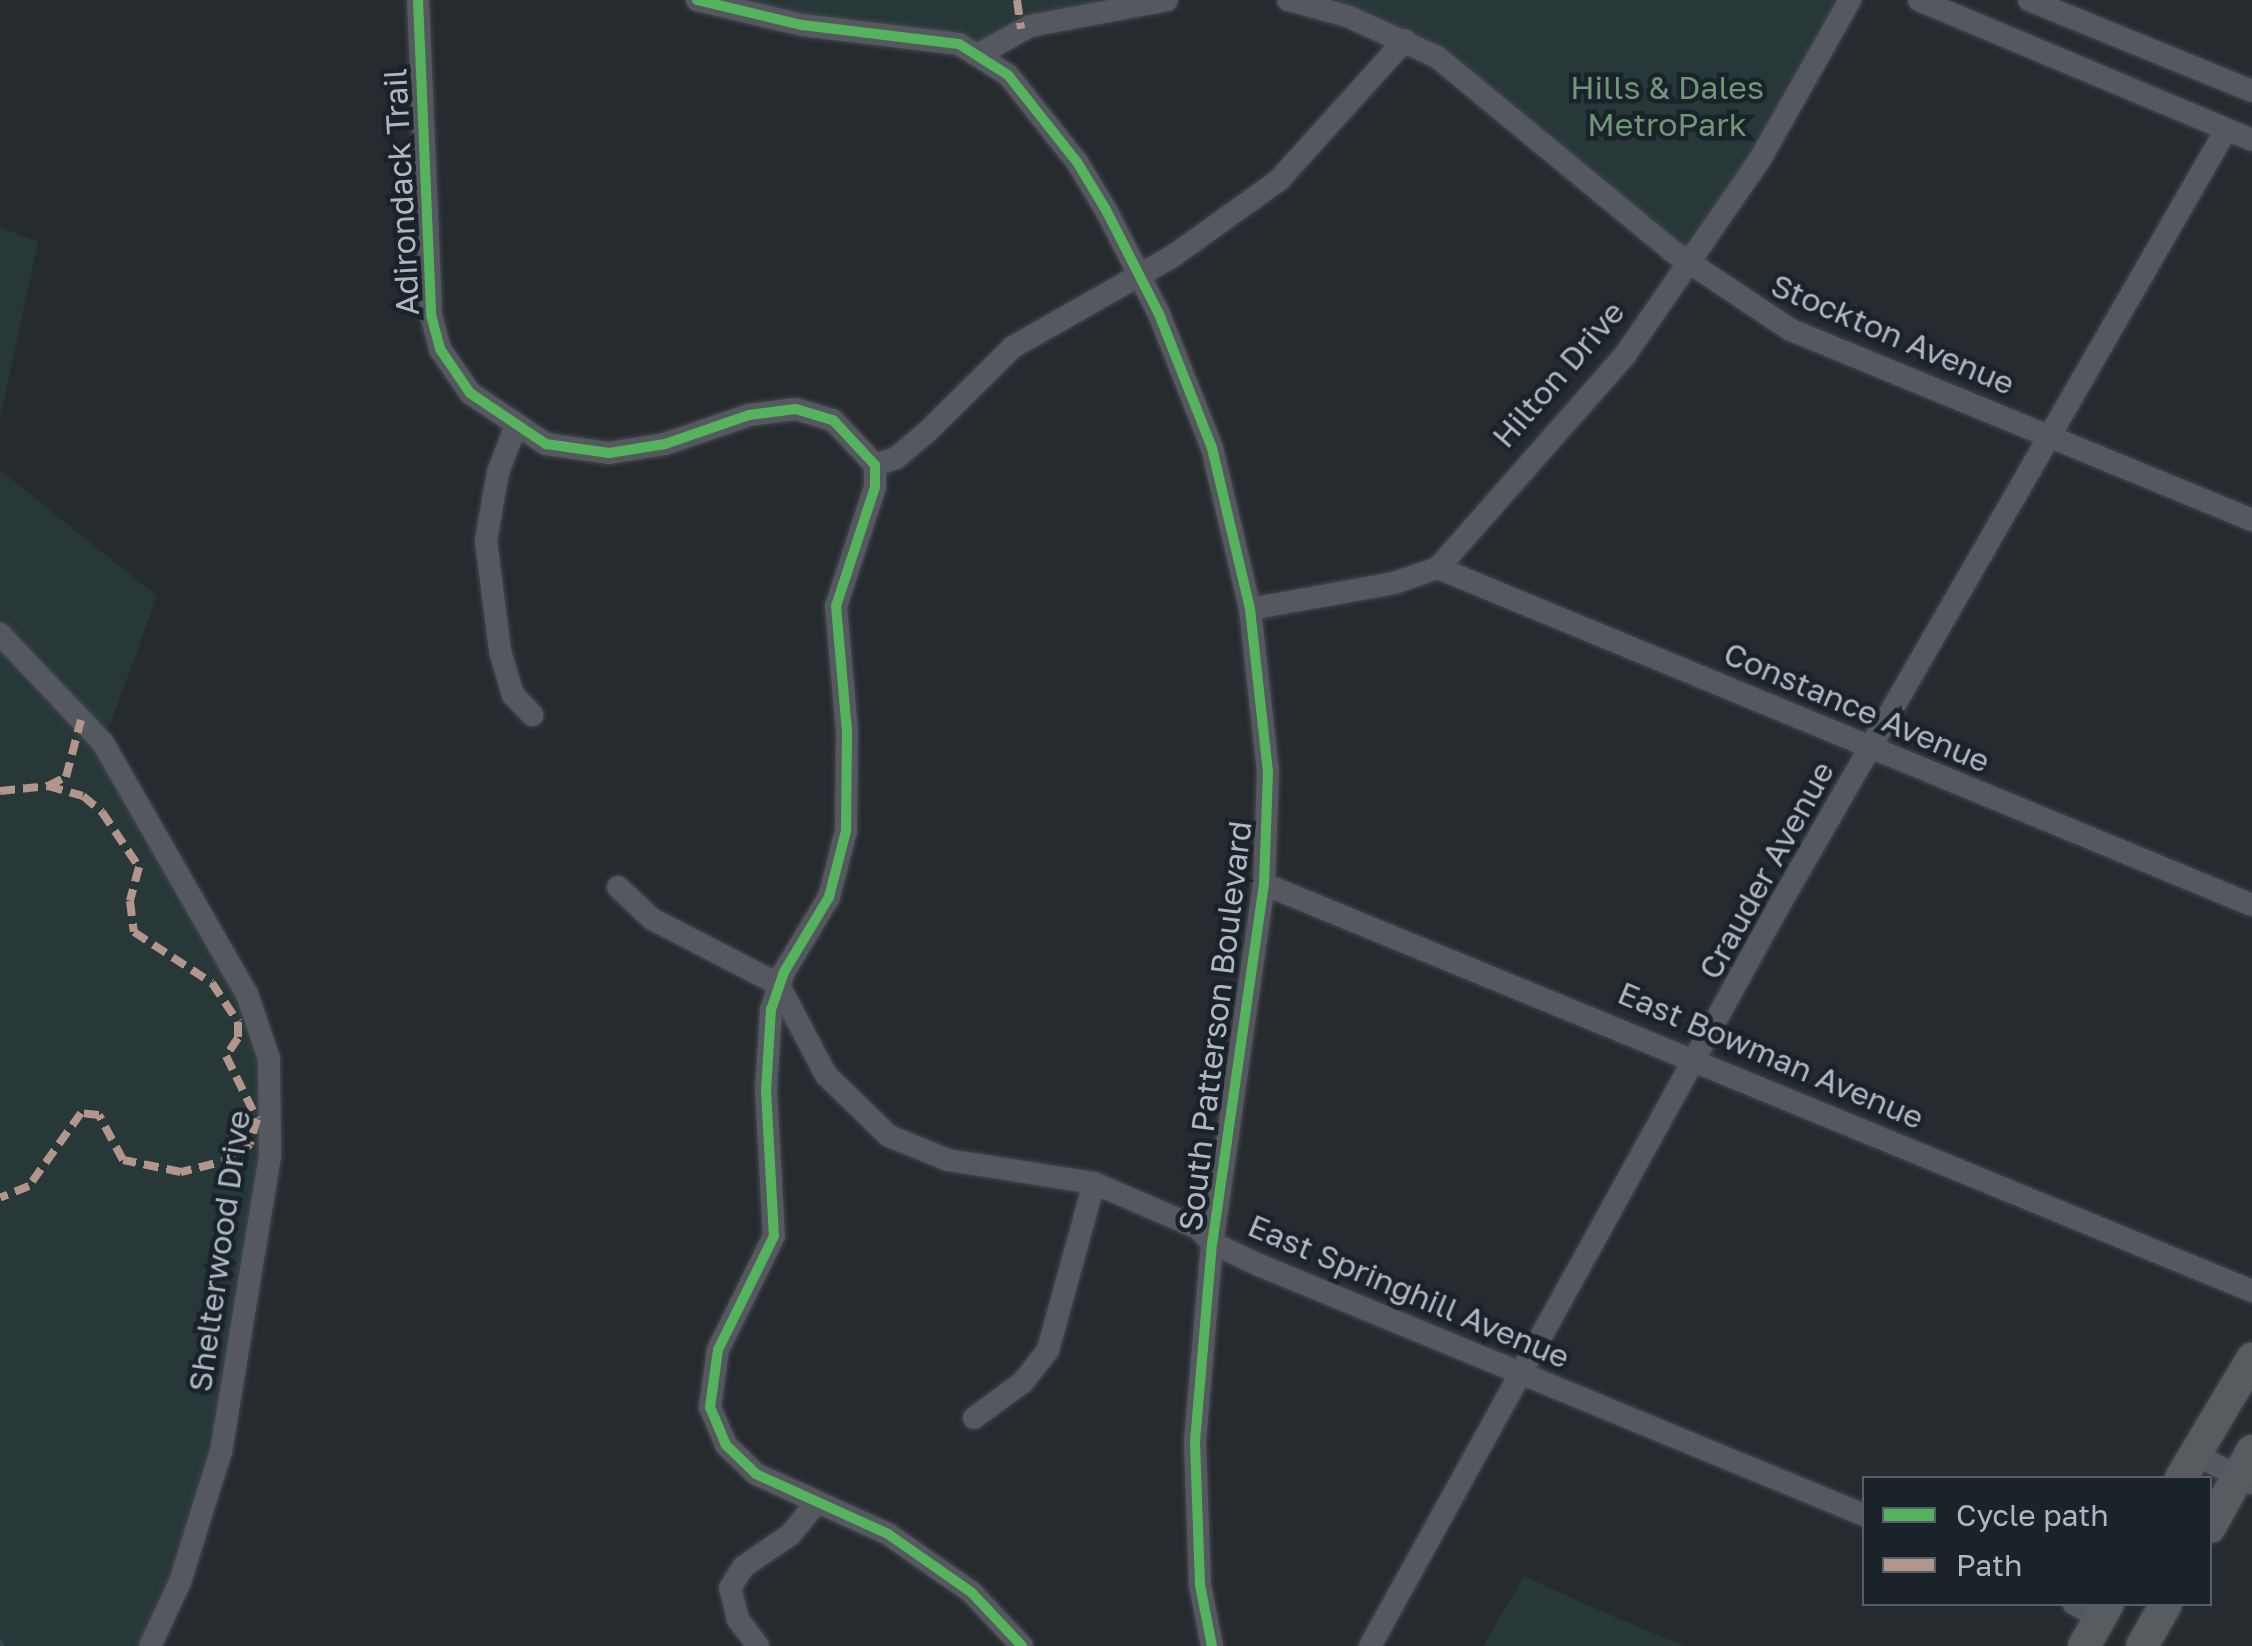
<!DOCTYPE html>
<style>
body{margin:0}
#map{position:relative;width:2252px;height:1646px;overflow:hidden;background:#262b30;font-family:"Golos Text",sans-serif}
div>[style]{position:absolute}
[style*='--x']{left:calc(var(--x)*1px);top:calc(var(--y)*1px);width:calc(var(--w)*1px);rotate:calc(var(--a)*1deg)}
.green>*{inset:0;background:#283838}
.stream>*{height:6px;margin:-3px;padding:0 3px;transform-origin:3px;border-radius:3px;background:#354556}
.roads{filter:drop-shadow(0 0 2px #44474b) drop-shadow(0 0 2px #44474b)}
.minor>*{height:22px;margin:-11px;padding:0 11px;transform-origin:11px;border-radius:11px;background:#55595f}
.primary>*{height:32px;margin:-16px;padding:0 16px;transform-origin:16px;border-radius:16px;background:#585b60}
.quiet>*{height:8px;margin-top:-4px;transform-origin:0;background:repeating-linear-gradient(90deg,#b2968c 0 15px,transparent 0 23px)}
.cycleway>*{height:10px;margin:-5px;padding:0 5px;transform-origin:5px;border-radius:5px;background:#56b35d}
span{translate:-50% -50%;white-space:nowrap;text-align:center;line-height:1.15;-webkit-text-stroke:9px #1a222a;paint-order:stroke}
.park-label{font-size:32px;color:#709677}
.street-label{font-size:32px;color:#afb7c2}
.legend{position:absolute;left:1862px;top:1476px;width:350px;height:130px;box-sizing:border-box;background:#1a222a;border:2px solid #565e67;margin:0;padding:12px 18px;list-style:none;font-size:30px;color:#afb7c2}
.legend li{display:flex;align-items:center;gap:20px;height:50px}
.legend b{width:50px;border:2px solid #565e67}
</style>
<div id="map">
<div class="green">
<div style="clip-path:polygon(697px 0,1167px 0,1118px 8px,979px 54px)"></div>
<div style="clip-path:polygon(1288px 0,1850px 0,1687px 262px,1437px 57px)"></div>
<div style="clip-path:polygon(0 227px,38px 242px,0 418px)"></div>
<div style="clip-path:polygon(0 470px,157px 596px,103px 744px,222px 948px,272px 1082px,221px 1451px,150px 1646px,0 1646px)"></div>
<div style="clip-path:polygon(1524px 1576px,1587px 1605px,1684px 1646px,1483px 1646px)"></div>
</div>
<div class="stream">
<div style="--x:0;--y:1643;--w:4;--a:56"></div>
</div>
<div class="roads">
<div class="minor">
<div style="--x:418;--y:0;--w:315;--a:87.6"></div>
<div style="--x:431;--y:315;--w:35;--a:75"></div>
<div style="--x:440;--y:349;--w:53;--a:55.7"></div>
<div style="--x:470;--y:393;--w:92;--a:33.9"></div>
<div style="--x:546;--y:444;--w:64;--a:8.1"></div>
<div style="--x:609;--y:453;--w:57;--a:-9.1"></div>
<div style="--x:665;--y:444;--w:89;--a:-19"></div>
<div style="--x:749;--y:415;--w:47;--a:-7.3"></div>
<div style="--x:796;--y:409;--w:39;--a:17"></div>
<div style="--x:833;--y:420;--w:62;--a:47"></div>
<div style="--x:875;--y:465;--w:22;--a:90"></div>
<div style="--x:875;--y:487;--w:125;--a:108.1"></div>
<div style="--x:836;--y:606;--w:127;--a:85"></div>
<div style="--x:847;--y:733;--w:98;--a:90.6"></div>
<div style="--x:846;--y:831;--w:68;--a:104.4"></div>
<div style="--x:829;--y:897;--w:87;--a:121"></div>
<div style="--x:784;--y:972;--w:39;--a:109"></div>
<div style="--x:771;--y:1009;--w:81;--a:93.5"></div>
<div style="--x:766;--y:1090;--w:146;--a:86.9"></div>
<div style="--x:774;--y:1236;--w:127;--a:116.2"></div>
<div style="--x:718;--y:1350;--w:58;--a:98"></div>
<div style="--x:710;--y:1407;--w:41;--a:67.2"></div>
<div style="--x:726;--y:1445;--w:42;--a:44"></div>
<div style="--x:756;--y:1474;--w:145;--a:24.4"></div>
<div style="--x:888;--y:1534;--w:101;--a:34.9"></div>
<div style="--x:971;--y:1592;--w:74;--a:46.6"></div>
<div style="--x:697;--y:0;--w:108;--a:13.4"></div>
<div style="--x:802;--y:25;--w:158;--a:6.9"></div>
<div style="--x:959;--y:44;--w:58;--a:32.3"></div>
<div style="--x:1008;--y:75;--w:111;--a:51.6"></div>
<div style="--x:1077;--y:162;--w:56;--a:58.9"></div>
<div style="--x:1106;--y:210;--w:117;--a:63"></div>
<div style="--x:1159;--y:314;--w:144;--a:68.4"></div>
<div style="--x:1212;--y:448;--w:165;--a:76.7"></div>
<div style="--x:1250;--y:609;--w:163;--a:83.7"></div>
<div style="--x:1268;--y:771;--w:113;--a:92"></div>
<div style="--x:1264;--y:884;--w:363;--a:98.2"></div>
<div style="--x:1212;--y:1243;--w:200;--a:94.9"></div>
<div style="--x:1195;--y:1442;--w:143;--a:88"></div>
<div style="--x:1200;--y:1585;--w:62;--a:78.9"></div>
<div style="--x:1288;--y:0;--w:61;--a:15.2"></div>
<div style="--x:1347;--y:16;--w:99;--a:24.5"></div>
<div style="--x:1437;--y:57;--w:305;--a:39.5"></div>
<div style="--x:1672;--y:251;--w:143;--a:33.6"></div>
<div style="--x:1791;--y:330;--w:499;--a:22.4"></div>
<div style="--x:1919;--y:0;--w:361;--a:22.8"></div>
<div style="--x:2029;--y:0;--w:241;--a:22.2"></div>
<div style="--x:979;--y:54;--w:58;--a:-28.8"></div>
<div style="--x:1030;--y:26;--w:139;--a:-10.7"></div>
<div style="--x:515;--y:428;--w:47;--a:111.1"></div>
<div style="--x:498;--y:472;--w:70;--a:99.9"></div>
<div style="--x:486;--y:541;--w:111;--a:82.7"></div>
<div style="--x:500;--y:651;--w:46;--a:73.5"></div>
<div style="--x:513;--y:695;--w:28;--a:46"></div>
<div style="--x:875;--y:465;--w:22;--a:-18"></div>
<div style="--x:896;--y:458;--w:39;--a:-40"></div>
<div style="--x:926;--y:433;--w:122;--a:-44.7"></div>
<div style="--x:1013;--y:347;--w:184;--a:-29.6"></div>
<div style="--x:1173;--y:256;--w:130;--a:-35.6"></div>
<div style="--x:1279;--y:180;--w:188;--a:-48"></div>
<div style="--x:1438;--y:568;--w:881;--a:22.49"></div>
<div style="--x:1250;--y:609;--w:146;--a:-10.2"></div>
<div style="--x:1394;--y:583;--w:46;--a:-18.8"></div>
<div style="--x:1438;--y:568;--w:283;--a:-48.7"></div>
<div style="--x:1625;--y:355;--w:236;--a:-55.4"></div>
<div style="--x:1759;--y:161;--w:185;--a:-60.5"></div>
<div style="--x:0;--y:634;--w:150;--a:46.6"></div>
<div style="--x:103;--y:743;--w:289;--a:60.2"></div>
<div style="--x:247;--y:994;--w:69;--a:71.3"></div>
<div style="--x:269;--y:1059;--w:97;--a:89.4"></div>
<div style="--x:270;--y:1156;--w:299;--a:99.4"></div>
<div style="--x:221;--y:1451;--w:137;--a:107.4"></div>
<div style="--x:180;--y:1582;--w:71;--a:115.1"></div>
<div style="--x:1264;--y:884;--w:1069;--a:22.39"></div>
<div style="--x:618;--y:887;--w:47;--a:43.3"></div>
<div style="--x:652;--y:919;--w:142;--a:27.3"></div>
<div style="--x:778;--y:984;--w:103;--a:62.2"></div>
<div style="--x:826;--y:1075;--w:88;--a:44.1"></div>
<div style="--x:889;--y:1136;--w:64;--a:22.1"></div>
<div style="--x:948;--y:1160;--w:148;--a:9"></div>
<div style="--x:1094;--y:1183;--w:113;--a:23.4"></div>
<div style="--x:1198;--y:1228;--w:21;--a:47"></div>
<div style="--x:1212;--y:1243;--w:52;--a:25.1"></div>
<div style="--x:1259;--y:1265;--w:655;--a:22.45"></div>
<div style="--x:974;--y:1418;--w:61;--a:-36.3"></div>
<div style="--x:1023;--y:1382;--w:41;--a:-52"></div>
<div style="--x:1048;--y:1350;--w:173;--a:-74.6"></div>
<div style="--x:2195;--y:1454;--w:62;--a:27.8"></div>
<div style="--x:2074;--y:1604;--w:29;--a:27"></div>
<div style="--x:758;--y:1646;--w:34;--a:-127"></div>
<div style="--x:738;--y:1619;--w:32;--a:-104"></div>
<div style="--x:730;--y:1588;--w:25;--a:-58"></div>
<div style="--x:743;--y:1567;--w:58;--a:-34.5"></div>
<div style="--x:791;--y:1534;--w:36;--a:-51"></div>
<div style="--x:1370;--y:1646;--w:850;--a:-61.08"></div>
<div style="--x:1781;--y:902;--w:891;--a:-60.04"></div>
</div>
<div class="primary">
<div style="--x:2181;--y:1478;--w:139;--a:-59.2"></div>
<div style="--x:2210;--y:1527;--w:87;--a:-61.1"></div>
<div style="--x:2084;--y:1646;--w:48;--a:-60.3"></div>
<div style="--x:2142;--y:1646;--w:48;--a:-60.3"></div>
</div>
</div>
<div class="quiet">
<div style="--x:1017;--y:0;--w:29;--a:82"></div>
<div style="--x:48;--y:786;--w:20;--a:-27"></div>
<div style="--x:66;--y:777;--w:59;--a:-75.3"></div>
<div style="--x:0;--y:791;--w:48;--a:-5.9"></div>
<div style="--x:48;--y:786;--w:36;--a:16"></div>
<div style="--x:83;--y:796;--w:25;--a:40"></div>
<div style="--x:102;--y:812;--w:66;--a:56.1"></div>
<div style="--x:139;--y:867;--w:35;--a:105"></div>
<div style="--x:130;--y:901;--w:31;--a:83"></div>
<div style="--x:134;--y:932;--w:93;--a:33.2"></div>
<div style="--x:212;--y:983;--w:47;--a:56.3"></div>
<div style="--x:238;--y:1022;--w:16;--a:90"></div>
<div style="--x:238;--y:1038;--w:22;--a:124"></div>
<div style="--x:226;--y:1056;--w:70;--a:63.8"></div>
<div style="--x:257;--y:1119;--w:26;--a:106"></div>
<div style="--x:250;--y:1144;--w:20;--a:135"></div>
<div style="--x:236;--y:1158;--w:57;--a:165.7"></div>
<div style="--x:181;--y:1172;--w:59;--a:-168.3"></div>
<div style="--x:123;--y:1160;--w:51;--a:-118.1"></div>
<div style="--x:99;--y:1115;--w:18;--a:-174"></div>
<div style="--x:81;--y:1113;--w:90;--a:125.5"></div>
<div style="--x:29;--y:1186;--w:31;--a:158"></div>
</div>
<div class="cycleway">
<div style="--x:418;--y:0;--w:315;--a:87.6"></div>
<div style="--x:431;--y:315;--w:35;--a:75"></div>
<div style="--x:440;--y:349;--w:53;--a:55.7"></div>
<div style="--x:470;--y:393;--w:92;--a:33.9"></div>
<div style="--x:546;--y:444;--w:64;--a:8.1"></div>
<div style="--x:609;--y:453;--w:57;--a:-9.1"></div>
<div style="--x:665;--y:444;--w:89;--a:-19"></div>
<div style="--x:749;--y:415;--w:47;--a:-7.3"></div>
<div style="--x:796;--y:409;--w:39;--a:17"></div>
<div style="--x:833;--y:420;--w:62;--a:47"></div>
<div style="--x:875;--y:465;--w:22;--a:90"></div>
<div style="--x:875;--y:487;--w:125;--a:108.1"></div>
<div style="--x:836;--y:606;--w:127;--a:85"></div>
<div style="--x:847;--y:733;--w:98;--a:90.6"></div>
<div style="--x:846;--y:831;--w:68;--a:104.4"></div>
<div style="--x:829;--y:897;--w:87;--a:121"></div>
<div style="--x:784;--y:972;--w:39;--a:109"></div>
<div style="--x:771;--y:1009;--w:81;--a:93.5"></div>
<div style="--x:766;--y:1090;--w:146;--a:86.9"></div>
<div style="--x:774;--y:1236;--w:127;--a:116.2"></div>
<div style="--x:718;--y:1350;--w:58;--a:98"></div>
<div style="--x:710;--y:1407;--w:41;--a:67.2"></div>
<div style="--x:726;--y:1445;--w:42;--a:44"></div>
<div style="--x:756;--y:1474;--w:145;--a:24.4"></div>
<div style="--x:888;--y:1534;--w:101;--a:34.9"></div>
<div style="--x:971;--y:1592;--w:74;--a:46.6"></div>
<div style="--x:697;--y:0;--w:108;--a:13.4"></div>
<div style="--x:802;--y:25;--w:158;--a:6.9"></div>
<div style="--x:959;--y:44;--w:58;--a:32.3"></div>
<div style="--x:1008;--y:75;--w:111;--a:51.6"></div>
<div style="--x:1077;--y:162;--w:56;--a:58.9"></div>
<div style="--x:1106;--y:210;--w:117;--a:63"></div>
<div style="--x:1159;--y:314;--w:144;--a:68.4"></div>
<div style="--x:1212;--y:448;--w:165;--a:76.7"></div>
<div style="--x:1250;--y:609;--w:163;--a:83.7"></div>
<div style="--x:1268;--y:771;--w:113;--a:92"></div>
<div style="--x:1264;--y:884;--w:363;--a:98.2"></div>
<div style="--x:1212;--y:1243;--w:200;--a:94.9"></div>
<div style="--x:1195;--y:1442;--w:143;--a:88"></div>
<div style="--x:1200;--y:1585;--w:62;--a:78.9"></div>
</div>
<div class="park-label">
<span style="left:1667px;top:106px">Hills &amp; Dales<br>MetroPark</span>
</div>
<div class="street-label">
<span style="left:401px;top:192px;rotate:-93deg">Adirondack Trail</span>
<span style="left:1893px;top:334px;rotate:23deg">Stockton Avenue</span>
<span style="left:1558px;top:374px;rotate:-49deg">Hilton Drive</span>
<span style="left:1857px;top:707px;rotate:23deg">Constance Avenue</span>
<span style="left:1766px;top:870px;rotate:-61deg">Crauder Avenue</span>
<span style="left:1215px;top:1026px;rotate:-83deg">South Patterson Boulevard</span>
<span style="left:1771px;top:1055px;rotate:23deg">East Bowman Avenue</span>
<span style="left:219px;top:1251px;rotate:-82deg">Shelterwood Drive</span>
<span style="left:1409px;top:1291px;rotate:23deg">East Springhill Avenue</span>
</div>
<ul class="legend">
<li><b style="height:12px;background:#56b35d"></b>Cycle path</li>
<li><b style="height:12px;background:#b2968c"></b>Path</li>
</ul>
</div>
